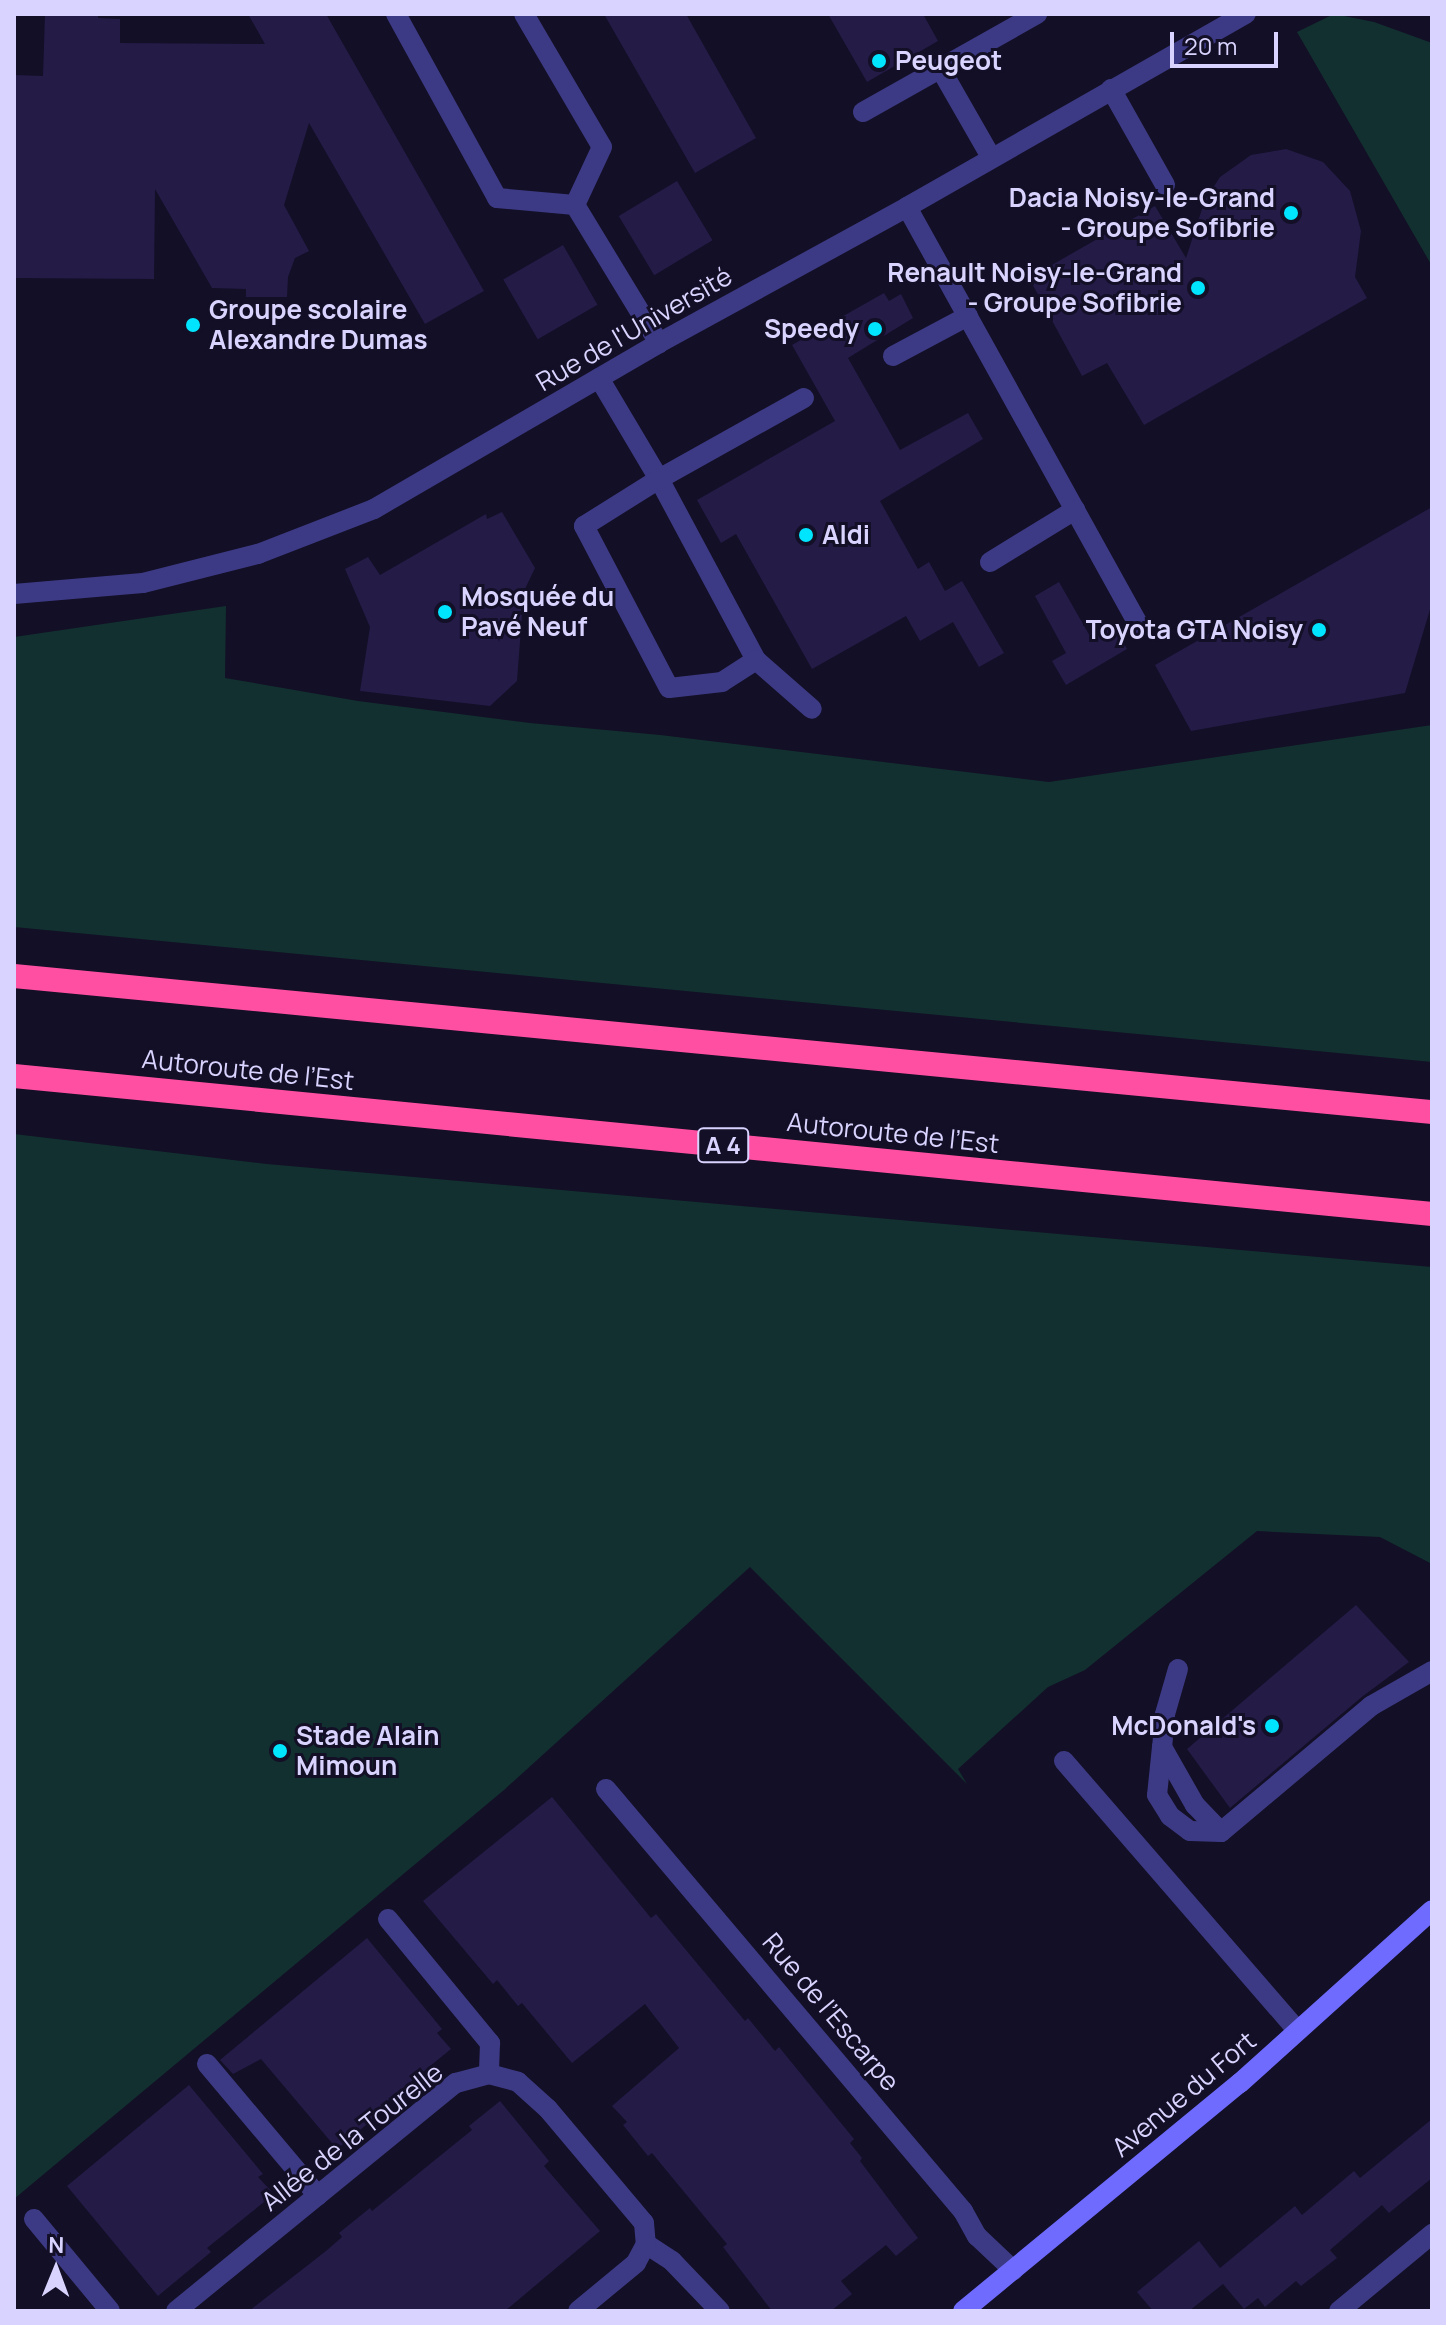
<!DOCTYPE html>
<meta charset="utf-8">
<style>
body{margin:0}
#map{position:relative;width:1446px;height:2325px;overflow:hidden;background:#130f26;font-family:Manrope,sans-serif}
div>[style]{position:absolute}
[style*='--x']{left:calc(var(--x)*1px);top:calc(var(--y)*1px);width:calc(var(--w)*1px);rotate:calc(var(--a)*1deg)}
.green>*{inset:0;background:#12302f}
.building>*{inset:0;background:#241b47;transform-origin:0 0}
.service>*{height:20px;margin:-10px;padding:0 10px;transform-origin:10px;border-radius:10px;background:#3d3a85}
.minor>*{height:20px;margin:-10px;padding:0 10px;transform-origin:10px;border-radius:10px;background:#3d3a85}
.secondary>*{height:20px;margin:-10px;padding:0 10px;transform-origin:10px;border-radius:10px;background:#6f6bff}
.motorway>*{height:24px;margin:-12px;padding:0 12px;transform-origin:12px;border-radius:12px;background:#ff4fa3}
.dots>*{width:22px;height:22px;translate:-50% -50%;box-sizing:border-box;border:4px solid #130f26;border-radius:50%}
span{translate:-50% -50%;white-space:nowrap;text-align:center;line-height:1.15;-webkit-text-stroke:6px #130f26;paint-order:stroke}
.shield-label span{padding:2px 6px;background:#130f26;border:2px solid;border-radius:6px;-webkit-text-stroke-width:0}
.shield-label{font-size:24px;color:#d9d4ff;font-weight:700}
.poi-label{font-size:26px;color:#d9d4ff;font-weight:700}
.left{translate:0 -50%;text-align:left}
.right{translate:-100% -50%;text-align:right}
.street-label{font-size:26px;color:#d9d4ff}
.frame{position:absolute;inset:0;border:16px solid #d9d4ff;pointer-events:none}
.north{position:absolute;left:16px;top:2229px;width:80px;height:80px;-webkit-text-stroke:6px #130f26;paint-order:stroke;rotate:1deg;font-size:22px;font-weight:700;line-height:32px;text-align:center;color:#d9d4ff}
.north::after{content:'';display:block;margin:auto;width:28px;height:36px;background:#d9d4ff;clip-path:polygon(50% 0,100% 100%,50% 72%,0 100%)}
.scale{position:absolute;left:1170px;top:32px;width:108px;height:36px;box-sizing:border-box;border:4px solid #d9d4ff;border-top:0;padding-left:10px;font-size:24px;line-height:28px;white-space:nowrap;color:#d9d4ff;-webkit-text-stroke:6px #130f26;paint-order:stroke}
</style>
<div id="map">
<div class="green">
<div style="clip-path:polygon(1334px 14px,1374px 22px,1432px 43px,1432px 266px,1297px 32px)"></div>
<div style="clip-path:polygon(226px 606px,225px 678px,358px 701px,530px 723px,660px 735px,1049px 782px,1432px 725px,1432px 1062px,14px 927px,14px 637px)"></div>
<div style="clip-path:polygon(14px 1134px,267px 1164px,1432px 1267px,1432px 1564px,1380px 1537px,1257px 1531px,1085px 1670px,1048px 1687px,958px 1769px,967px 1784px,750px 1567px,504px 1790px,14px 2199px)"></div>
</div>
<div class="building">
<div style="clip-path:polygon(45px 14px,98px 14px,98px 18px,120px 19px,120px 43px,265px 44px,248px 14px,326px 14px,484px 291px,425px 324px,309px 123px,284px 205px,309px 251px,295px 258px,288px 277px,287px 297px,246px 297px,246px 289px,212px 288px,155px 189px,154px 279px,14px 278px,14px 75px,43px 76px)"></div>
<div style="clip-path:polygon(604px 14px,686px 14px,756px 138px,695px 173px)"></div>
<div style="clip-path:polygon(828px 14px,923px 14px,938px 41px,867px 82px)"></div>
<div style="clip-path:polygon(1286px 149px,1323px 162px,1350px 191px,1361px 231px,1355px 277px,1367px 298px,1144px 425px,1107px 363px,1082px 376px,1029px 278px,1155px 206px,1186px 258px,1205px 200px,1220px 177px,1251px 155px)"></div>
<div style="left:677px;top:181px;width:69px;height:68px;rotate:59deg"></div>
<div style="left:563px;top:245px;width:69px;height:69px;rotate:60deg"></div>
<div style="clip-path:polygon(884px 293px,889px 301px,901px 294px,913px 318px,848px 358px,900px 450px,968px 413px,983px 439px,880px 501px,918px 569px,929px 562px,945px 591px,962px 581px,1004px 653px,979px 667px,953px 622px,920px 641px,906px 616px,812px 669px,736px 534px,721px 543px,697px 500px,835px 421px,792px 345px)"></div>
<div style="clip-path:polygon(1432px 507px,1432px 603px,1405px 693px,1191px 731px,1155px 665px)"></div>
<div style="clip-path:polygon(502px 512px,535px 568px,525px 589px,531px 609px,522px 615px,517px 681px,490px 706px,360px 691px,370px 627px,345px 569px,368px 557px,380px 575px,486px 514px,487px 519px)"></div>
<div style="clip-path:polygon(1059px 582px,1091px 638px,1113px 625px,1127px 649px,1066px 685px,1052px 661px,1066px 653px,1035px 596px)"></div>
<div style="clip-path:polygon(1356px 1605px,1409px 1662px,1363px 1696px,1230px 1808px,1187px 1749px)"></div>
<div style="clip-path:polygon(552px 1797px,651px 1918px,656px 1914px,745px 2021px,748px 2018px,775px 2051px,779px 2047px,854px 2139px,850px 2143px,862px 2158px,860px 2161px,918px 2238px,896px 2256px,886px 2245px,841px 2281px,852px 2294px,831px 2311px,772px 2311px,723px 2247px,727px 2244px,652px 2153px,648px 2156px,623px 2125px,627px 2122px,612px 2106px,679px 2048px,645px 2004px,572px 2063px,522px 2003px,518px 2006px,497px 1980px,493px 1984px,423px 1901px)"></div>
<div style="clip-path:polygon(367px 1938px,442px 2029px,437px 2033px,451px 2049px,386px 2102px,389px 2106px,337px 2149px,261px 2059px,233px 2074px,220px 2060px)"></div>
<div style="clip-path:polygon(189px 2085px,263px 2174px,258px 2177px,274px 2194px,207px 2248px,211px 2252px,158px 2296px,67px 2186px)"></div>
<div style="clip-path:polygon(500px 2101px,549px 2161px,544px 2166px,600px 2231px,536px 2285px,505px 2311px,249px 2311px,326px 2251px,342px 2237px,339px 2233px,370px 2208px,372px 2211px,472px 2130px,469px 2126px)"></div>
<div style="clip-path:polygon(1432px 2119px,1432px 2178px,1389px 2213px,1382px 2205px,1330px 2250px,1337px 2258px,1301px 2286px,1296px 2281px,1265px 2307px,1258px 2298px,1244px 2309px,1223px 2284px,1189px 2311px,1153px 2311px,1137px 2292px,1199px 2241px,1220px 2268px,1295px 2206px,1302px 2215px,1354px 2171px,1360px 2178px)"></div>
</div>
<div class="service">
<div style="--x:396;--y:14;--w:210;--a:61.2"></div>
<div style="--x:497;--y:198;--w:78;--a:5.1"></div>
<div style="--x:524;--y:14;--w:154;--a:59.6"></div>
<div style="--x:602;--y:147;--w:64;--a:115"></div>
<div style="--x:940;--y:68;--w:103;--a:60.2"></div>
<div style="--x:1111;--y:89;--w:110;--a:60.6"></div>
<div style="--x:863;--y:112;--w:200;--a:-29.4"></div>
<div style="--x:575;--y:205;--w:162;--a:58.7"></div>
<div style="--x:907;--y:207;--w:480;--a:61"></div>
<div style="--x:893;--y:356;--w:85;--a:-28.1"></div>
<div style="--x:599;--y:378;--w:117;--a:59.3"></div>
<div style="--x:659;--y:479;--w:205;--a:61.8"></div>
<div style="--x:756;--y:660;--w:40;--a:147.1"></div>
<div style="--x:722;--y:682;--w:53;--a:173.5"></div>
<div style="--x:669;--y:688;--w:183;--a:-117.7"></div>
<div style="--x:584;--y:526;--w:89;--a:-32.1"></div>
<div style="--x:659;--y:479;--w:166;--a:-29.2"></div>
<div style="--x:990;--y:562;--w:100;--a:-31.5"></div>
<div style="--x:756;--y:660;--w:74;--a:41.2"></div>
<div style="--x:1178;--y:1669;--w:47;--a:106.1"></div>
<div style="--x:1165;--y:1714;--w:33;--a:95"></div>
<div style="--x:1162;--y:1747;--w:67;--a:60.4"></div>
<div style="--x:1195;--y:1805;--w:37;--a:46"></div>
<div style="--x:1221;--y:1832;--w:196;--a:-40"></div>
<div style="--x:1371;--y:1706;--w:70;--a:-29.8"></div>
<div style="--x:1162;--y:1747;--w:48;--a:95.9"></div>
<div style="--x:1157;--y:1795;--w:25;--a:58"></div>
<div style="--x:1170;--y:1816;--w:25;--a:37"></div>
<div style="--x:1190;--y:1831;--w:31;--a:2"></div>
<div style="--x:1064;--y:1761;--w:356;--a:49.1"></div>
<div style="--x:388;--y:1919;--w:161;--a:50.6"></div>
<div style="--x:490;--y:2043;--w:31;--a:92"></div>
<div style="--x:207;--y:2064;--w:172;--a:49.9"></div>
<div style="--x:34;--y:2219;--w:119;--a:50.4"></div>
<div style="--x:646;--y:2244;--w:31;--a:33"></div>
<div style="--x:672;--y:2261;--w:69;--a:46.2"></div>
</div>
<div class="minor">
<div style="--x:14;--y:594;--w:129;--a:-4.9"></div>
<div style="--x:143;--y:583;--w:119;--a:-14.2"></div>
<div style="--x:258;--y:554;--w:124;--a:-21.2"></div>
<div style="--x:374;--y:509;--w:330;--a:-30.2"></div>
<div style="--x:659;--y:343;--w:283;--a:-28.7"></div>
<div style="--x:907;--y:207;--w:390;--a:-29.7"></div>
<div style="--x:606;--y:1789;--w:553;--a:49.77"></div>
<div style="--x:963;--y:2211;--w:29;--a:61"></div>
<div style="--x:977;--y:2236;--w:50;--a:43.4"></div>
<div style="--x:176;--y:2311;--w:361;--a:-39.2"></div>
<div style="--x:456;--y:2083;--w:34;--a:-15"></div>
<div style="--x:489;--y:2074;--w:30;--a:15"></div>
<div style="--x:518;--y:2082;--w:40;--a:42"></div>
<div style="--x:548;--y:2109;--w:149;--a:49.9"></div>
<div style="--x:644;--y:2223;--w:21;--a:85"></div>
<div style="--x:646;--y:2244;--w:21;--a:118"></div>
<div style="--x:636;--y:2263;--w:75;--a:140.4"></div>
<div style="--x:1339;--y:2311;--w:121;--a:-39.6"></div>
</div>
<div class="secondary">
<div style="--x:963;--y:2311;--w:359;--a:-39.5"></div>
<div style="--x:1240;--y:2083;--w:258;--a:-42"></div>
</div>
<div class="motorway">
<div style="--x:14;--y:976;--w:1425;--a:5.48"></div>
<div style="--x:14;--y:1076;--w:1425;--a:5.56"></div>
</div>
<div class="dots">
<div style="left:879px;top:61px;background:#00e5ff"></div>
<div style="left:1291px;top:213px;background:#00e5ff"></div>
<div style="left:1198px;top:288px;background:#00e5ff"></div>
<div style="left:193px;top:325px;background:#00e5ff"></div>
<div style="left:875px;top:329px;background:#00e5ff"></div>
<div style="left:806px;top:535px;background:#00e5ff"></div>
<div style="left:445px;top:612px;background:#00e5ff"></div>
<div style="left:1319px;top:630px;background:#00e5ff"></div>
<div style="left:1272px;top:1726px;background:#00e5ff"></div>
<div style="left:280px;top:1751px;background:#00e5ff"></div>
</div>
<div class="shield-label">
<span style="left:723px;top:1145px">A 4</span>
</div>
<div class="poi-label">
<span class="left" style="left:895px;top:61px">Peugeot</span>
<span class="right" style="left:1275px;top:213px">Dacia Noisy-le-Grand<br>- Groupe Sofibrie</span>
<span class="right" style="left:1182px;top:288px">Renault Noisy-le-Grand<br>- Groupe Sofibrie</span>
<span class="left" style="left:209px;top:325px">Groupe scolaire<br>Alexandre Dumas</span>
<span class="right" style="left:859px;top:329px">Speedy</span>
<span class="left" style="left:822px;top:535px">Aldi</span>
<span class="left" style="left:461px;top:612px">Mosquée du<br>Pavé Neuf</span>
<span class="right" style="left:1303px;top:630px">Toyota GTA Noisy</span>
<span class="right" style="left:1256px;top:1726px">McDonald's</span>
<span class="left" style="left:296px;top:1751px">Stade Alain<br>Mimoun</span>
</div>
<div class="street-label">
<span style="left:634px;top:329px;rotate:-30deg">Rue de l'Université</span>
<span style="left:248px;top:1070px;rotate:6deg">Autoroute de l’Est</span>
<span style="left:893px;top:1133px;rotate:6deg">Autoroute de l’Est</span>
<span style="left:831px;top:2012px;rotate:50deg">Rue de l’Escarpe</span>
<span style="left:1184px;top:2094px;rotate:-40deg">Avenue du Fort</span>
<span style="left:352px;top:2137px;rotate:-38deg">Allée de la Tourelle</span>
</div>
<div class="frame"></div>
<div class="north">N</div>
<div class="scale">20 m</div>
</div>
